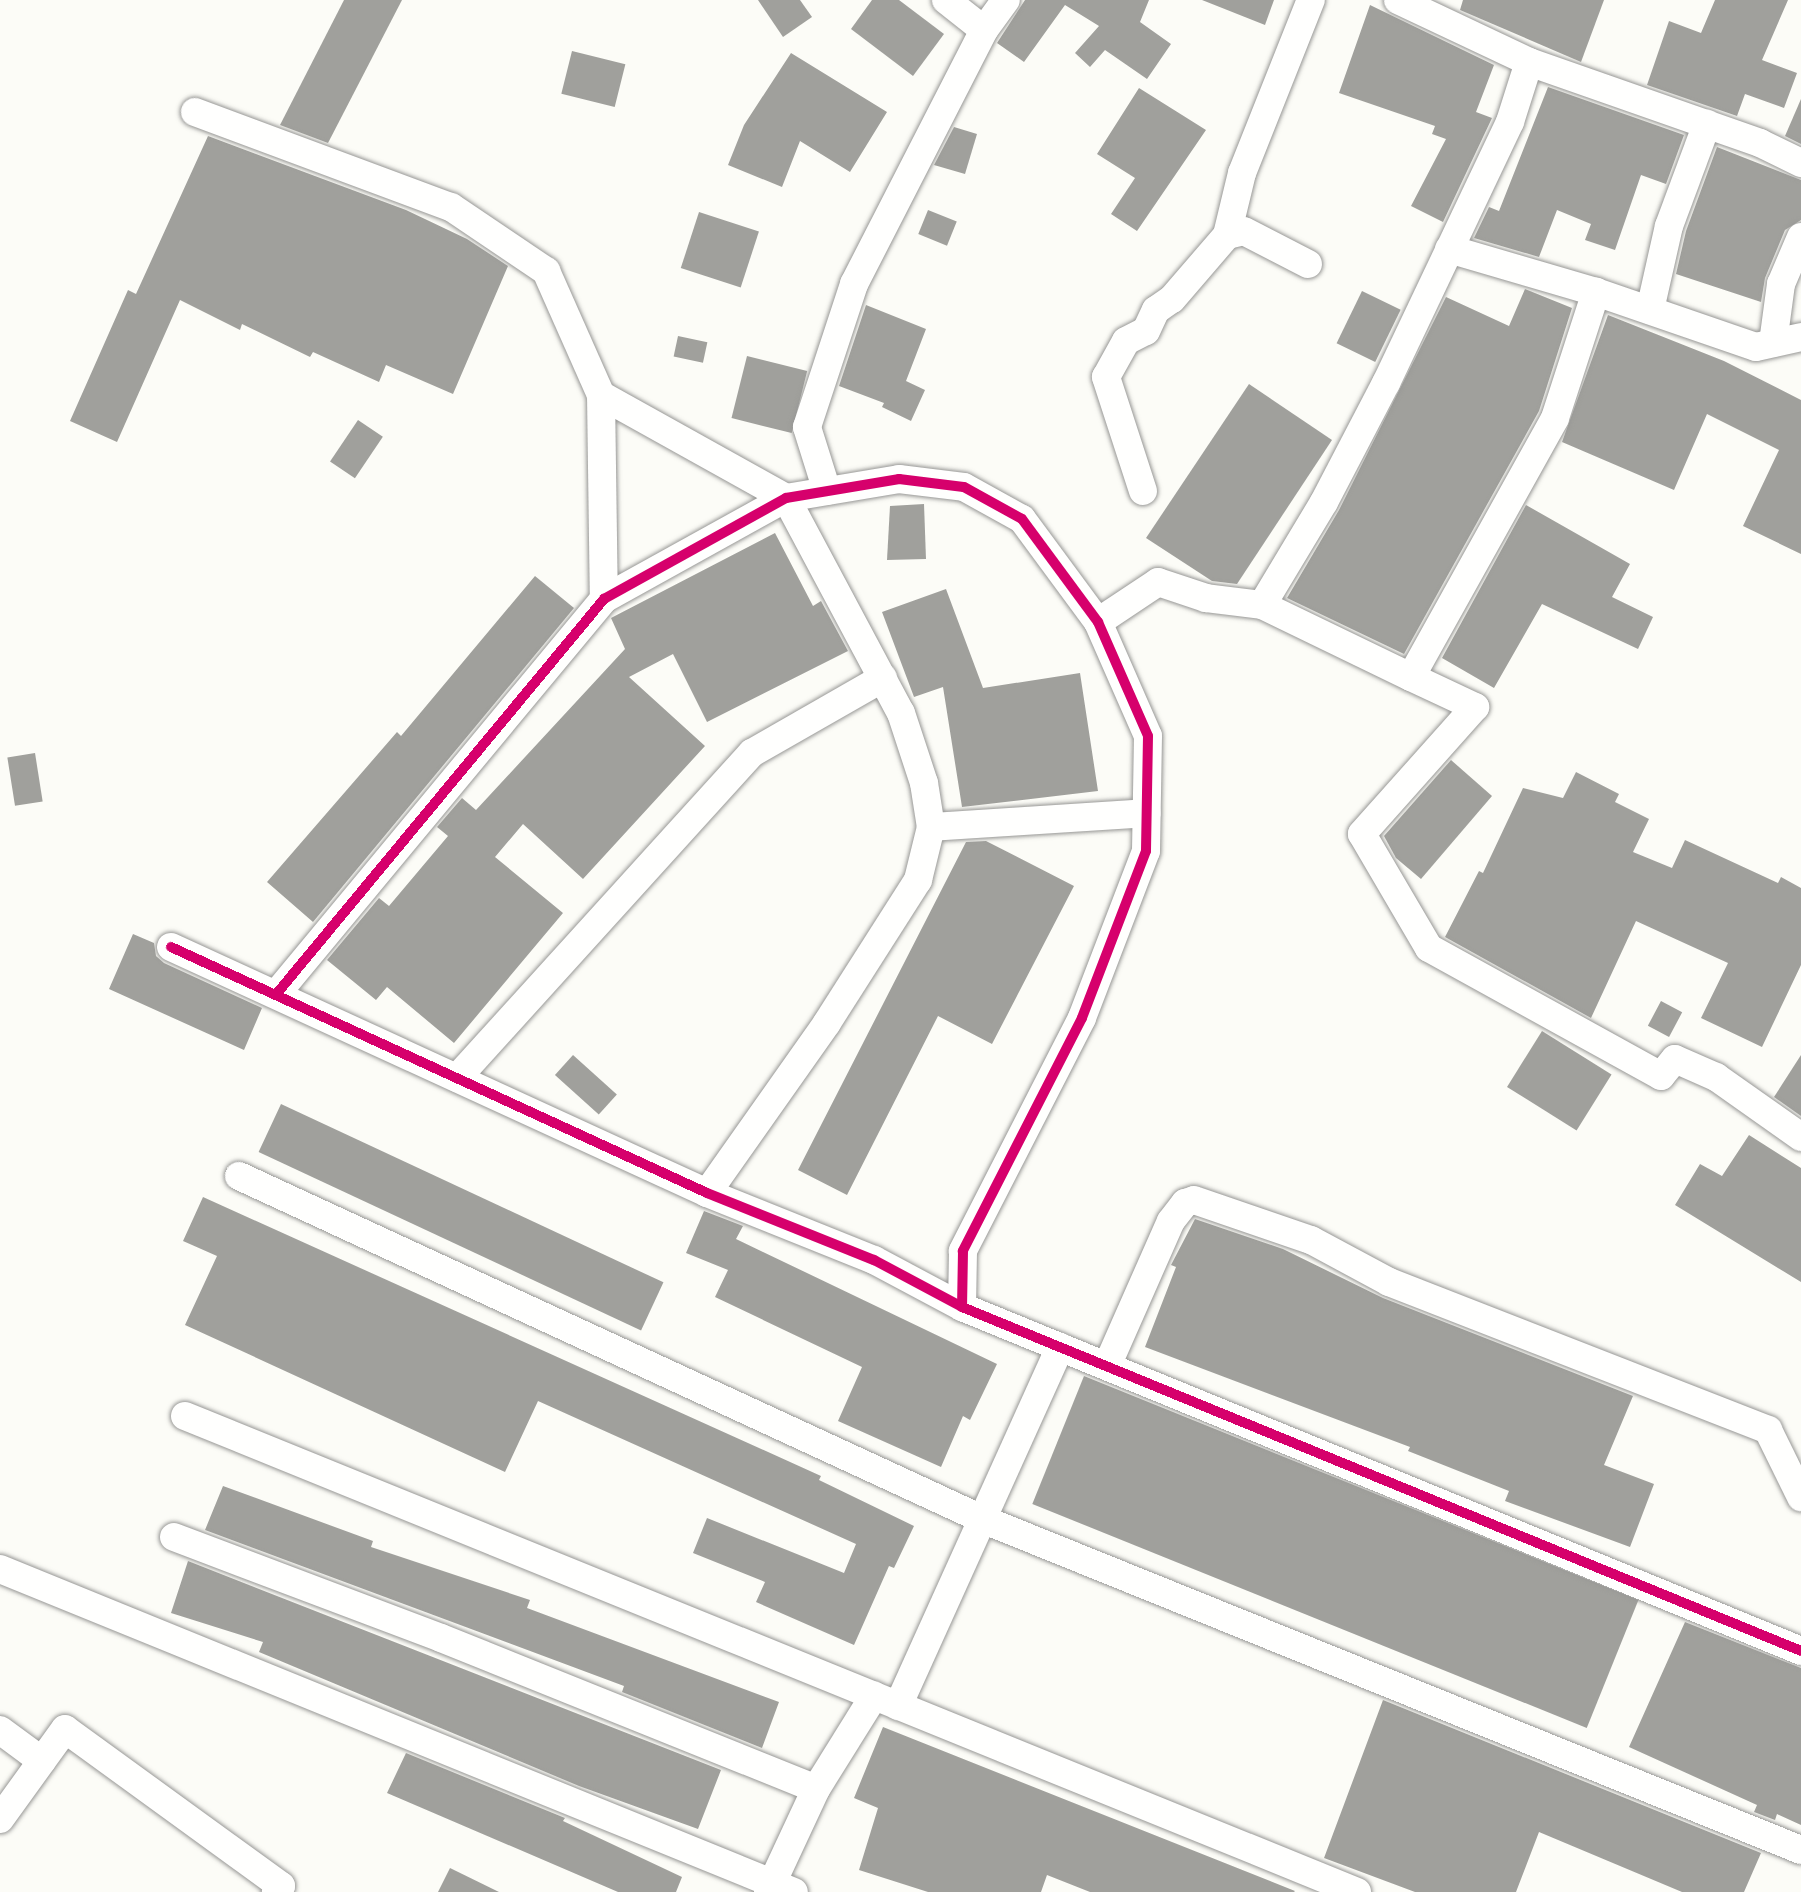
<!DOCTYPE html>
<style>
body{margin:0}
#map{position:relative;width:1801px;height:1892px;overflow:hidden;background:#fcfcf7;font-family:"Times New Roman",serif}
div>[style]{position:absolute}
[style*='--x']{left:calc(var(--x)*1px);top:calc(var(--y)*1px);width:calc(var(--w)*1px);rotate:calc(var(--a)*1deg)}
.building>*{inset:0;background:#a0a09c;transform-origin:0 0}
.roads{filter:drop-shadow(0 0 2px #979795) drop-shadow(0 0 2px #979795)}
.minor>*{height:28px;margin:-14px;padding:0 14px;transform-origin:14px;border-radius:14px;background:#fffffe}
.cycleway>*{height:10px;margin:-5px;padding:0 5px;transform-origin:5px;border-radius:5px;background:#d6006c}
span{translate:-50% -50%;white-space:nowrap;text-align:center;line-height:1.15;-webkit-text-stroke:10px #fff;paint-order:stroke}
</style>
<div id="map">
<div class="building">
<div style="clip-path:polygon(344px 0,402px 0,328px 143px,280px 125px)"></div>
<div style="clip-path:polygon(758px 0,800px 0,812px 17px,783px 37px)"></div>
<div style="clip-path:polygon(872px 0,899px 0,944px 34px,913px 76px,851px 29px)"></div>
<div style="clip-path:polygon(1025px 0,1149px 0,1140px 22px,1171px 44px,1147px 79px,1105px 50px,1090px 67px,1075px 53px,1099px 26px,1065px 5px,1024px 62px,997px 43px)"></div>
<div style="clip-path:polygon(1202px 0,1274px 0,1265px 25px)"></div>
<div style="clip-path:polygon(1463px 0,1604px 0,1581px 62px,1460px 10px)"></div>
<div style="clip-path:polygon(1715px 0,1788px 0,1762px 60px,1797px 73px,1784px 108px,1745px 94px,1737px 116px,1647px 85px,1669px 21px,1701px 33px)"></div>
<div style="clip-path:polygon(1370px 5px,1494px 65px,1476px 112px,1492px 118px,1443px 222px,1411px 206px,1446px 139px,1432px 134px,1435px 126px,1339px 93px)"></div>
<div style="left:572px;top:51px;width:55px;height:44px;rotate:14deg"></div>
<div style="clip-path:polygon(791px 53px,887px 112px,850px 172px,800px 141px,782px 187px,728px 165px,744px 125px)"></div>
<div style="clip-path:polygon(1548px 87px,1684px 135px,1666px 184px,1641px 175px,1615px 250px,1585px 240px,1591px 224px,1557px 210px,1539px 257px,1474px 238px,1489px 207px,1499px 211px)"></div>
<div style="clip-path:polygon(1139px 88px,1206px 130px,1137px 231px,1111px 214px,1135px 178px,1097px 154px)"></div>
<div style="clip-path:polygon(1801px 99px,1801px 144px,1785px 136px)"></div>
<div style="clip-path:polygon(954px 127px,977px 134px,965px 174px,934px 165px)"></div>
<div style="clip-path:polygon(208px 136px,406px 210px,467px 239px,508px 266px,453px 394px,386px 365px,379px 382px,313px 352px,310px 357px,242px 324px,240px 330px,180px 300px,117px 442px,70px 421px,128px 290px,136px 294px)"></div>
<div style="clip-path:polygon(1717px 147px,1801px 180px,1801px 220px,1785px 230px,1765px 278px,1761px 302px,1676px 274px,1686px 231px)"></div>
<div style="left:928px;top:210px;width:31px;height:26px;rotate:22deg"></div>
<div style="left:699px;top:212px;width:63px;height:59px;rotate:18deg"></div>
<div style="clip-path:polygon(1525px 289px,1572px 308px,1539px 411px,1404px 654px,1287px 598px,1339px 510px,1446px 297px,1509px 326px)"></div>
<div style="left:1362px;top:291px;width:43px;height:58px;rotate:26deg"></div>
<div style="clip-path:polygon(866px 305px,926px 329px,906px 381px,925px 390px,911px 421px,882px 407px,884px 403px,839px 386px)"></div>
<div style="clip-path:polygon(1608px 315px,1724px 361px,1801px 400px,1801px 554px,1743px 526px,1779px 450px,1707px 414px,1674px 490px,1562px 442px)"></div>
<div style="left:678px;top:336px;width:30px;height:21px;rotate:12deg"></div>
<div style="left:747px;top:356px;width:62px;height:64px;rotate:14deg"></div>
<div style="clip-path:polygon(1249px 384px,1332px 440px,1237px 584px,1212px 581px,1146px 538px)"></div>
<div style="left:358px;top:420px;width:30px;height:50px;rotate:34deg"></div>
<div style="clip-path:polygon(924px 504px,926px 559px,887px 560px,890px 506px)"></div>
<div style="clip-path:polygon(1526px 505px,1630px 564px,1612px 597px,1653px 617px,1638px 649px,1542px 604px,1494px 688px,1442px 658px)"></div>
<div style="clip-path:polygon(775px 533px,813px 606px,821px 601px,848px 651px,707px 722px,673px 654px,629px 677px,705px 746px,583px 879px,523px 824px,495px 857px,563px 913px,454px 1043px,387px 987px,376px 1000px,327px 960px,379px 898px,389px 906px,448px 836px,437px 827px,462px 798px,476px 810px,625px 649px,611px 618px)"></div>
<div style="clip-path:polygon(535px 576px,574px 608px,313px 922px,267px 882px,397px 732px,401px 736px)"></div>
<div style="clip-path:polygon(946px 589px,983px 688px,1080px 673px,1098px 791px,962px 807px,943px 687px,914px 697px,882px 612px)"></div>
<div style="left:35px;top:753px;width:49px;height:28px;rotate:81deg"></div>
<div style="clip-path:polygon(1451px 760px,1492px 796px,1421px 879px,1396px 858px,1384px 836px)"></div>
<div style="clip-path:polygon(1576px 772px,1619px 794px,1615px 802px,1649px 819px,1633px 852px,1672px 868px,1685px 840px,1778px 883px,1781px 877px,1801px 888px,1801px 965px,1762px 1047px,1701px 1018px,1728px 963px,1636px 921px,1591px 1018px,1445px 937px,1479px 871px,1483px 873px,1523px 788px,1563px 798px)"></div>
<div style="clip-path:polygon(986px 841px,1074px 886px,992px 1044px,938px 1016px,847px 1195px,798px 1170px,966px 842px)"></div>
<div style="clip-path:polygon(133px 934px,154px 943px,156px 956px,164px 963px,262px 1008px,244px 1050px,109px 989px)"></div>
<div style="left:1661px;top:1001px;width:24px;height:28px;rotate:28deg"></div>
<div style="left:1542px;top:1031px;width:82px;height:66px;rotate:32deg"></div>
<div style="left:573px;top:1055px;width:59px;height:27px;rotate:42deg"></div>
<div style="clip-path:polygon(1801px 1055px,1801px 1116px,1774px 1097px)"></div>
<div style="left:281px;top:1104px;width:422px;height:53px;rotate:25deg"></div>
<div style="clip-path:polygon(1749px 1135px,1801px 1168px,1801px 1282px,1675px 1205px,1700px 1164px,1722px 1176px)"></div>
<div style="clip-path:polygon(203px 1197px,821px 1476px,819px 1480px,914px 1526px,894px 1568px,889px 1566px,854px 1645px,756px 1602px,765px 1582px,693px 1553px,707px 1518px,844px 1573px,856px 1544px,538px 1401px,505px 1472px,185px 1325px,217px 1256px,183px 1241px)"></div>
<div style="clip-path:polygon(704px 1211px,743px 1226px,736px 1239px,997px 1364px,970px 1420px,963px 1416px,941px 1467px,838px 1421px,862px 1367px,715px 1297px,728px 1270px,686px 1253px)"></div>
<div style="clip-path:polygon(1195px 1219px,1283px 1249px,1383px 1298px,1633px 1396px,1604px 1465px,1654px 1484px,1630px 1547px,1505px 1501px,1509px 1491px,1408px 1451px,1410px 1447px,1145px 1347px,1176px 1267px,1171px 1265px)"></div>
<div style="left:1084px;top:1376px;width:598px;height:138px;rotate:22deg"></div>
<div style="clip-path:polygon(223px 1486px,373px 1541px,371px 1547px,530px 1600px,527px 1608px,779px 1702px,762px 1748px,622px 1692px,624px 1686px,205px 1530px)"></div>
<div style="clip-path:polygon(188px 1561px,721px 1770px,698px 1829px,579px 1786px,259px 1652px,263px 1642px,171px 1613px)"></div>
<div style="clip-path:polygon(1685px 1622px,1801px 1668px,1801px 1825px,1777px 1814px,1775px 1820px,1754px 1812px,1757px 1805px,1629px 1747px)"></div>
<div style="clip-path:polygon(1383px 1700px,1761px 1853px,1744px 1892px,1682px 1892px,1539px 1832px,1516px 1892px,1415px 1892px,1324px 1858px)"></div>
<div style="clip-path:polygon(883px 1727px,1295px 1891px,1294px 1892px,1090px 1892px,1047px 1875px,1041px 1892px,928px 1892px,859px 1870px,878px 1808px,854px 1798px)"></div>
<div style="clip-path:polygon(406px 1753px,565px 1818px,563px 1821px,682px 1877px,676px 1892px,618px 1892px,387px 1793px)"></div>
<div style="clip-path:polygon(450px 1868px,499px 1892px,438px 1892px)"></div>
</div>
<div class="roads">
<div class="minor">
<div style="--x:946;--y:0;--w:48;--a:38.3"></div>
<div style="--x:1398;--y:0;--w:145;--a:25.3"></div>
<div style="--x:1529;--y:62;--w:245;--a:19.3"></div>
<div style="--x:1760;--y:143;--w:46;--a:26"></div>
<div style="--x:1529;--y:62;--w:63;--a:107.6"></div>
<div style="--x:1510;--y:122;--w:289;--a:115.4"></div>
<div style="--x:1386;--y:383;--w:134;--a:117.5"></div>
<div style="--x:1324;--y:502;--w:120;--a:121"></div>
<div style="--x:1262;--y:605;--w:165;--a:25.8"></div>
<div style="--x:1411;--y:677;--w:296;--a:-60.9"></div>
<div style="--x:1555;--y:418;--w:133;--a:-72"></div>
<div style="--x:1596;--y:292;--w:169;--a:19"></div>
<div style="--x:1756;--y:347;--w:46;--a:-12.5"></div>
<div style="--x:195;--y:112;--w:273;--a:20.4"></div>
<div style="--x:451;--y:207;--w:115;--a:34"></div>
<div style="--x:546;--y:271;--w:136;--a:66.1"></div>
<div style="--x:601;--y:395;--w:212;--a:29.1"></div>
<div style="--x:786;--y:498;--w:244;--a:61.9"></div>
<div style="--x:901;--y:713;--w:74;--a:71.8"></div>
<div style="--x:924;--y:783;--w:45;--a:81"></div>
<div style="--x:931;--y:827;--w:55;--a:103.8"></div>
<div style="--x:918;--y:880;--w:169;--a:122.5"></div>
<div style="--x:827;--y:1023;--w:208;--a:125.2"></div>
<div style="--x:1227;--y:235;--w:64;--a:-76.4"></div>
<div style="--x:1242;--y:173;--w:186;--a:-68.3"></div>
<div style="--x:1449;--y:249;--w:153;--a:16.3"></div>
<div style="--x:1650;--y:310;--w:86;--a:-77.3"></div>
<div style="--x:1669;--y:226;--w:109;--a:-69.6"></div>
<div style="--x:1773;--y:343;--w:60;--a:-82.3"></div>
<div style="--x:1781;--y:284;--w:51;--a:-66.9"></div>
<div style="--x:601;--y:395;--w:204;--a:89.2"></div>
<div style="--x:827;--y:491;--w:67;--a:-107.4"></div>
<div style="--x:807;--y:427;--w:151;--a:-71.8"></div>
<div style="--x:854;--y:284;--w:285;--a:-62.9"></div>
<div style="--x:984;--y:30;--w:37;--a:-54"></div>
<div style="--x:1143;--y:491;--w:120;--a:-108"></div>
<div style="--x:1106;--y:377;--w:41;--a:-60.9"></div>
<div style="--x:1126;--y:341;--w:22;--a:-27"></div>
<div style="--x:1146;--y:331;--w:23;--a:-65"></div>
<div style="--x:1156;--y:310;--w:19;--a:-35"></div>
<div style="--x:1172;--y:299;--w:84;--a:-49.3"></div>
<div style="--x:1227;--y:235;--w:17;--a:-13"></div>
<div style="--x:1244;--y:231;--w:72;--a:27.3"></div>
<div style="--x:1098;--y:622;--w:72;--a:-33.7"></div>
<div style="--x:1158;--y:582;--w:51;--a:18.4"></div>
<div style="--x:1206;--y:598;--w:56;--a:7.1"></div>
<div style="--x:1411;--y:677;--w:71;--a:25.1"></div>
<div style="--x:1475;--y:707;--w:170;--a:131.7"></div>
<div style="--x:1362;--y:834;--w:132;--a:59.6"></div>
<div style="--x:1429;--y:948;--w:265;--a:28.9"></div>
<div style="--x:1661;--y:1076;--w:22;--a:-51"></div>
<div style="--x:1675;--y:1059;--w:45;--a:23.7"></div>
<div style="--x:1716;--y:1077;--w:104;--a:35.2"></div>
<div style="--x:931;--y:827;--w:216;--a:-3.7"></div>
<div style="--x:171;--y:947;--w:590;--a:24.65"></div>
<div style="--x:707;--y:1193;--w:180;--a:21.9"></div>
<div style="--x:874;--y:1260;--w:100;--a:28.1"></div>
<div style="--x:962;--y:1307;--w:907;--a:22.29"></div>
<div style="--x:278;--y:992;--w:511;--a:-50.32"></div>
<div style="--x:604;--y:599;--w:208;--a:-29"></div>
<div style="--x:786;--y:498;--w:115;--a:-9.5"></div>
<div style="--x:899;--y:479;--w:65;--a:7"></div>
<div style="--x:964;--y:487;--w:66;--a:28.9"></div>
<div style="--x:1022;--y:519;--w:128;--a:53.6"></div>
<div style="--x:1098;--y:622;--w:124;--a:66.3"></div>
<div style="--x:1148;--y:736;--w:115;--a:91"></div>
<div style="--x:1146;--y:851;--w:179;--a:111"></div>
<div style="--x:1082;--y:1018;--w:262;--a:117.1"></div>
<div style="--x:963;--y:1251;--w:56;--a:91"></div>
<div style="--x:457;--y:1078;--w:439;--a:-47.8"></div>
<div style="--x:752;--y:753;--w:151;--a:-29.8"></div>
<div style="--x:239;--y:1176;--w:818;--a:24.78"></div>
<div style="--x:982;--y:1519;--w:883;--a:22.01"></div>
<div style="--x:1107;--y:1366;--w:158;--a:-66.2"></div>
<div style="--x:1171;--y:1221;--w:23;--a:-52"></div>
<div style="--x:1185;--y:1203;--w:9;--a:-18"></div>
<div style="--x:1194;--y:1200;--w:124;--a:18.9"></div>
<div style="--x:1311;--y:1240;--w:89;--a:28.3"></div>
<div style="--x:1389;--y:1282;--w:407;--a:21.3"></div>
<div style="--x:1768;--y:1430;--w:75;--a:63.8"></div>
<div style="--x:185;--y:1416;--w:1265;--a:22.1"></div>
<div style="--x:174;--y:1537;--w:285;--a:20.7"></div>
<div style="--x:441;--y:1638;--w:404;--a:21.9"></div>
<div style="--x:0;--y:1569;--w:857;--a:22.14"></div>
<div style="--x:898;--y:1706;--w:394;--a:-65.7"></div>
<div style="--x:0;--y:1730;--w:52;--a:36.4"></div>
<div style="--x:0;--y:1819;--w:111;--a:-54.2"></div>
<div style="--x:65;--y:1729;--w:267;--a:36"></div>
<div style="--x:281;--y:1886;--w:8;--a:130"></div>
<div style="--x:768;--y:1892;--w:114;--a:-65"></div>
<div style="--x:816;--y:1789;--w:110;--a:-58.1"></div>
</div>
</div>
<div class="cycleway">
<div style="--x:171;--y:947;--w:590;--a:24.65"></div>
<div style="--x:707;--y:1193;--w:180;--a:21.9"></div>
<div style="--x:874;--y:1260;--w:100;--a:28.1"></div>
<div style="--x:962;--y:1307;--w:907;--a:22.29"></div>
<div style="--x:278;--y:992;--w:511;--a:-50.32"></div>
<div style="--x:604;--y:599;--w:208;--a:-29"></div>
<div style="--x:786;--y:498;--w:115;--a:-9.5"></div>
<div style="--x:899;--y:479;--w:65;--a:7"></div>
<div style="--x:964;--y:487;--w:66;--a:28.9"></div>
<div style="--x:1022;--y:519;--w:128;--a:53.6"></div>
<div style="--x:1098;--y:622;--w:124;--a:66.3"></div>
<div style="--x:1148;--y:736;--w:115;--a:91"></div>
<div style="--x:1146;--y:851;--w:179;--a:111"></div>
<div style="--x:1082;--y:1018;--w:262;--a:117.1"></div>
<div style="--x:963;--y:1251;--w:56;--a:91"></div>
</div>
</div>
